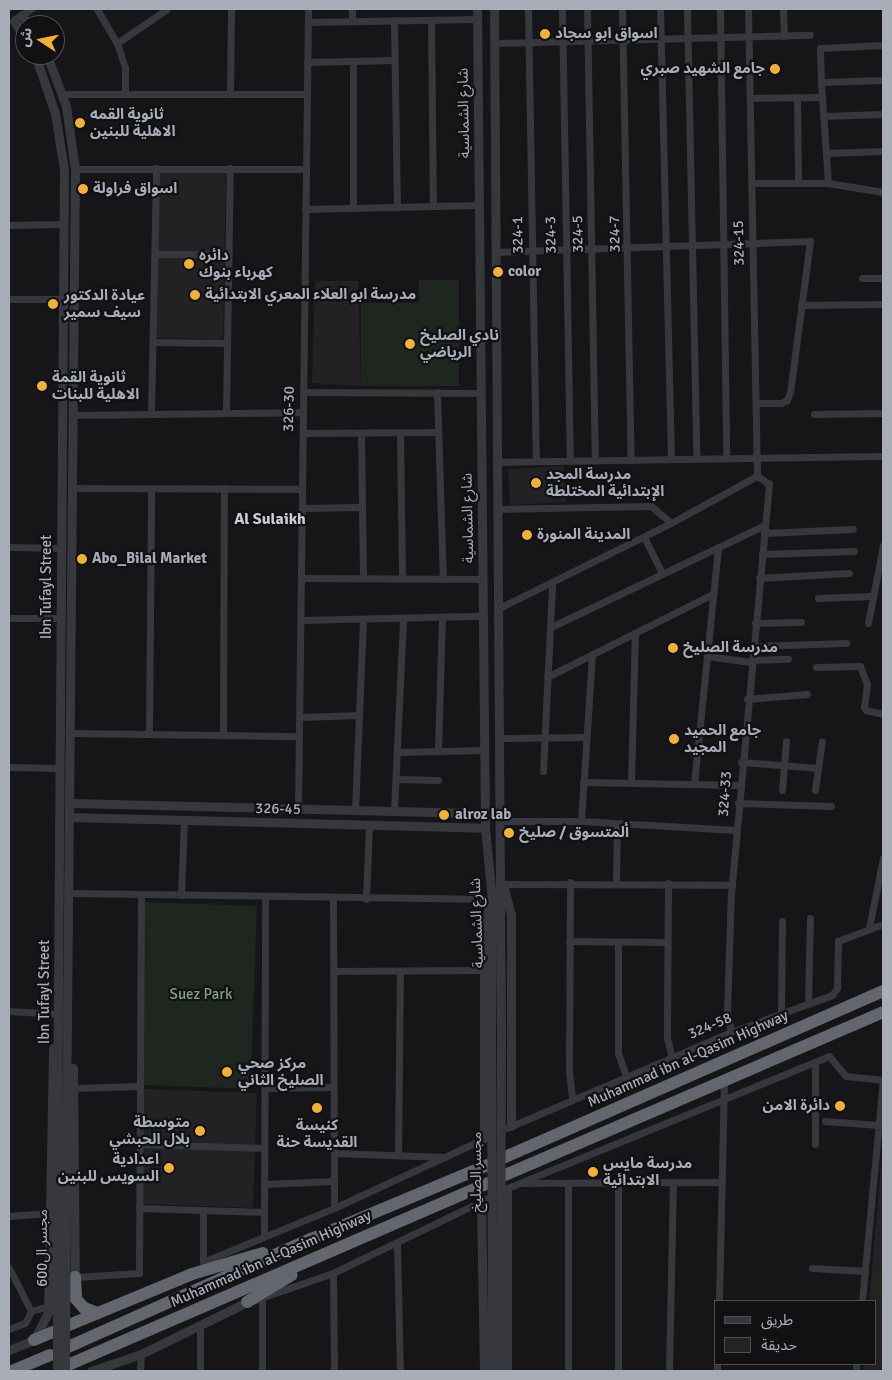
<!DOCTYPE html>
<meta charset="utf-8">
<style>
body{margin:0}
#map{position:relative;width:892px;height:1380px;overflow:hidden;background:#161618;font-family:Signika,"Noto Sans Arabic",sans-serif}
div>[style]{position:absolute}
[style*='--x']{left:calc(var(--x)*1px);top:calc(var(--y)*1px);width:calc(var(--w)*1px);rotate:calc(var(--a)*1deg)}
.built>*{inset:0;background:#222225;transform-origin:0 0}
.green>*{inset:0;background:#1e261f;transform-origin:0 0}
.minor>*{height:7px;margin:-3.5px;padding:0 3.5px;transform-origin:3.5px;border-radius:3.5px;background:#37383d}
.tertiary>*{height:9px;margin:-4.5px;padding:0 4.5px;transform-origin:4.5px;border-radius:4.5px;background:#37383d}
.motorway>*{height:12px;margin:-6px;padding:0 6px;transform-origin:6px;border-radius:6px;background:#63666e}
.tertiary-bridge>*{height:9px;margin:-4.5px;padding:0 4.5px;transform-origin:4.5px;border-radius:4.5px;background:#37383d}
.dots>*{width:14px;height:14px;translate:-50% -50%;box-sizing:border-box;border:2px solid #111113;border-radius:50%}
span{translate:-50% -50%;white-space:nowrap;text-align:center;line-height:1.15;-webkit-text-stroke:4.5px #111113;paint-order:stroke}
.poi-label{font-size:15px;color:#a8adb8;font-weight:700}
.left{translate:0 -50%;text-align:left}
.right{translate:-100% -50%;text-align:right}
.street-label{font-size:15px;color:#a8adb8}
.park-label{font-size:15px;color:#7fa381}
.neighbourhood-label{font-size:16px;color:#c9ccd4;font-weight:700}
.frame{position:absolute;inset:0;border:10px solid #a8adb8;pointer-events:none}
.legend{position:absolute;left:714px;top:1300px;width:162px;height:65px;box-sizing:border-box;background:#111113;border:1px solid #4d4f55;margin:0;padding:6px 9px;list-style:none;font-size:15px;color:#a8adb8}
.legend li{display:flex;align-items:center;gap:10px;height:25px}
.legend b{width:25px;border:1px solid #4d4f55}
.north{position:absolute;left:15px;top:15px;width:50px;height:50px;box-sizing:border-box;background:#111113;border:1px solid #4d4f55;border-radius:50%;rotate:281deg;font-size:14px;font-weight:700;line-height:20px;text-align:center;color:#a8adb8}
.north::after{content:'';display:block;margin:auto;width:18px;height:22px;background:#f2b134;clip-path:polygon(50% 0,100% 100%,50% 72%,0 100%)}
</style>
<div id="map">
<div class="built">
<div style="left:158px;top:172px;width:68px;height:166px;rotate:1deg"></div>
<div style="clip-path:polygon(315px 281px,358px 281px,361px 386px,312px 383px)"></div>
<div style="left:564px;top:466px;width:36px;height:56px;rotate:87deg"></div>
<div style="left:144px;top:1089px;width:113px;height:115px;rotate:2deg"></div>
<div style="clip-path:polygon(883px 1144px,883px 1371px,863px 1371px,864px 1364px,876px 1364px,876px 1301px,869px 1301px)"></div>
</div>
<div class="green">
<div style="clip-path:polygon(419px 280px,459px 280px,459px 386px,361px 386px,361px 303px,419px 303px)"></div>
<div style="left:145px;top:902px;width:112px;height:183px;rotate:2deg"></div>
<div style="clip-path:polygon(878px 1267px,883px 1267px,883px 1297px,877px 1296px)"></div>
</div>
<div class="minor">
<div style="--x:97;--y:9;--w:39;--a:60"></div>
<div style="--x:117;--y:43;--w:26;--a:72"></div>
<div style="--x:125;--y:68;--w:25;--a:90"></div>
<div style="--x:352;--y:9;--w:12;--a:90"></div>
<div style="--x:528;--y:9;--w:452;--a:89"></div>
<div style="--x:562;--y:9;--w:451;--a:89"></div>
<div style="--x:587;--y:9;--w:451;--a:89"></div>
<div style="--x:622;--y:9;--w:450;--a:88.9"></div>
<div style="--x:660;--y:9;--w:449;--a:88.6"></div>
<div style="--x:687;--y:9;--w:448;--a:88.8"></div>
<div style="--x:720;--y:9;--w:448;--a:89.2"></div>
<div style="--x:748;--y:9;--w:467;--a:88.9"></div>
<div style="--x:783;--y:9;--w:27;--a:88"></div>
<div style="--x:22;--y:15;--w:11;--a:-34"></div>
<div style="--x:394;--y:20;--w:187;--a:89.1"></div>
<div style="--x:431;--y:20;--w:186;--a:89.4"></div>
<div style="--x:308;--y:22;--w:169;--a:-1"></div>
<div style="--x:117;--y:43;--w:60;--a:-34.2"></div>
<div style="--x:495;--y:43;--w:315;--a:-1.5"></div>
<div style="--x:353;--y:61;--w:147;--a:90"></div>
<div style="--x:307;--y:62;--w:87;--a:-1.3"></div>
<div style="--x:821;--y:82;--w:34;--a:-92"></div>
<div style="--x:820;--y:48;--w:63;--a:-2.7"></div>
<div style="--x:62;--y:94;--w:245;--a:0"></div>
<div style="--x:230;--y:94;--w:85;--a:-89.3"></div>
<div style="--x:797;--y:97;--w:86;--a:89.3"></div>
<div style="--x:750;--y:98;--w:72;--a:-0.8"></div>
<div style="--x:824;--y:116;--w:59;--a:-1.9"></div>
<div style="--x:827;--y:153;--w:56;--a:-2"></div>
<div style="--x:75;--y:169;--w:231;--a:0"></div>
<div style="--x:752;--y:183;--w:76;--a:0"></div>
<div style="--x:828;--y:183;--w:56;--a:9.3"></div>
<div style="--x:828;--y:183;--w:101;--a:-94"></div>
<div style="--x:821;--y:82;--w:62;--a:-1.8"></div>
<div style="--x:305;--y:209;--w:174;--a:-1.3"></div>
<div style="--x:9;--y:225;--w:55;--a:-1"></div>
<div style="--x:496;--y:252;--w:314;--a:-2"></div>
<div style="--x:810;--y:241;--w:152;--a:97.5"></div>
<div style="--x:790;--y:392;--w:9;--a:111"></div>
<div style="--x:787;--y:400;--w:7;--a:153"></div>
<div style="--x:781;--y:403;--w:25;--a:180"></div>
<div style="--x:155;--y:254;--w:74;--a:0"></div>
<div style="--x:862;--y:278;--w:21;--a:0"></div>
<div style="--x:9;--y:299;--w:54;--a:0"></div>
<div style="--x:801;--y:305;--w:82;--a:-0.7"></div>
<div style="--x:154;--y:342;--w:73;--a:0.8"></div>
<div style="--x:303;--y:392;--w:178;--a:0.3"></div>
<div style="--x:437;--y:392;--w:187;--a:88.2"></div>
<div style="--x:226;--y:413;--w:245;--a:-89.1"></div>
<div style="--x:151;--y:414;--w:246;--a:-88.8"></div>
<div style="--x:814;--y:414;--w:69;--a:-0.8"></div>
<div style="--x:72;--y:415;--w:231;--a:-0.7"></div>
<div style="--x:303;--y:433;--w:135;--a:-0.4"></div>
<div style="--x:361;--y:433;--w:145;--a:89.2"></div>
<div style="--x:400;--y:433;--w:145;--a:89.2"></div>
<div style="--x:498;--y:462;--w:385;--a:-0.9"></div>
<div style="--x:72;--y:488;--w:230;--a:0.2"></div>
<div style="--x:302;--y:508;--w:60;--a:-1"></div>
<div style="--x:499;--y:509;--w:152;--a:-1.1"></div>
<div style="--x:651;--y:506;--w:26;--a:40"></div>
<div style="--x:764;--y:533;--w:89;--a:-2.6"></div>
<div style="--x:644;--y:537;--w:40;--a:63.4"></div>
<div style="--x:9;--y:547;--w:52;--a:1.1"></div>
<div style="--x:762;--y:554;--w:92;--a:-1.9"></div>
<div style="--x:301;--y:578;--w:182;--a:0.3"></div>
<div style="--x:759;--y:578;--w:90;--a:-3.2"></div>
<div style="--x:818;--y:598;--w:55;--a:-2.1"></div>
<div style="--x:499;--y:608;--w:192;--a:-26.3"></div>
<div style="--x:671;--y:523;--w:98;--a:-28.7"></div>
<div style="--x:9;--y:618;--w:52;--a:0"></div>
<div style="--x:301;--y:620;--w:182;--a:-1.3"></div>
<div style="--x:755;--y:623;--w:46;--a:-1.2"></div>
<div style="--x:868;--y:623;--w:79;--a:-79.1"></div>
<div style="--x:551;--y:627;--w:237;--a:-25.5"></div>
<div style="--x:753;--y:646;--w:93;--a:-1.8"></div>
<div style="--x:707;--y:656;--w:44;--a:7.8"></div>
<div style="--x:751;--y:660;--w:37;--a:-2"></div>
<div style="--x:816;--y:667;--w:44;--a:-1.3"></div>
<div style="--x:860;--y:666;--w:19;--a:69"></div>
<div style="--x:867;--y:684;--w:23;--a:97"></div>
<div style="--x:864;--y:707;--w:4;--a:56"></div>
<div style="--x:866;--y:710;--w:17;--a:13"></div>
<div style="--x:547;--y:677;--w:186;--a:-26.6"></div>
<div style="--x:747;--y:699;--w:60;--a:-4.8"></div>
<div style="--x:300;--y:717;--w:59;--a:-1.9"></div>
<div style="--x:70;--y:733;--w:229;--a:0.8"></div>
<div style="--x:149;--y:734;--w:246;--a:-89.5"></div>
<div style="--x:223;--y:735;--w:247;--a:-89.8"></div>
<div style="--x:500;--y:738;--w:86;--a:-0.7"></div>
<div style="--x:438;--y:751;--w:134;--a:-88.3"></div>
<div style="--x:397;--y:752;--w:88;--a:-1.3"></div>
<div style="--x:741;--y:762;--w:77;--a:4.5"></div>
<div style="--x:9;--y:767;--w:50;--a:1.1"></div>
<div style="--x:543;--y:771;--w:187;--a:-87.2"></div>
<div style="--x:396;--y:779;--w:42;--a:1.4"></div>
<div style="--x:583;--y:782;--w:156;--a:1.1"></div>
<div style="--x:631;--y:783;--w:150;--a:-88.5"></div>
<div style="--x:694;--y:784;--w:238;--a:-84.2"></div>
<div style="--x:782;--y:790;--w:49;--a:-85.3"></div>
<div style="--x:815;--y:790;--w:49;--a:-81.9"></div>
<div style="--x:738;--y:803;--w:93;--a:1.8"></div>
<div style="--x:298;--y:809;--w:800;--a:-89.28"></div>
<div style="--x:355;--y:810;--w:191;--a:-87.6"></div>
<div style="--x:394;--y:811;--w:193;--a:-87.3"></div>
<div style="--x:501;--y:821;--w:80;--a:0"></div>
<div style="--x:581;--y:821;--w:155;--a:3.3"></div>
<div style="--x:581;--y:821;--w:167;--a:-86.2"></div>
<div style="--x:570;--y:882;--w:190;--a:90.3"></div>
<div style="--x:569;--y:1072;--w:26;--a:83"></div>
<div style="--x:616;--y:882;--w:59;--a:-89"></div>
<div style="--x:668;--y:883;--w:155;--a:90.4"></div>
<div style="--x:667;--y:1038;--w:21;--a:76"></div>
<div style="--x:502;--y:884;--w:230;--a:0.2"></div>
<div style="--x:69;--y:893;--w:423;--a:0.8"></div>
<div style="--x:181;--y:895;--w:75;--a:-87.7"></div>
<div style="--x:333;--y:899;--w:309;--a:89.8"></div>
<div style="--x:366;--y:899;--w:74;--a:-87.7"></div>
<div style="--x:869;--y:928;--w:71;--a:-78.7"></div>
<div style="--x:569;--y:941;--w:98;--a:0.6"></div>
<div style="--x:618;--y:942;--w:111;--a:90"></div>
<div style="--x:618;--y:1053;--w:24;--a:71"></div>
<div style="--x:333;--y:971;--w:151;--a:-0.4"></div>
<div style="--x:808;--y:1004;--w:86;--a:-88.7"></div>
<div style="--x:9;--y:1011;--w:49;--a:3.5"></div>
<div style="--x:781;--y:1013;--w:92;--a:-89.4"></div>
<div style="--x:731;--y:1032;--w:20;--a:-101"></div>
<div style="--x:727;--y:1012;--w:118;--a:-88.1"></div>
<div style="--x:731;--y:894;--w:412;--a:-84.7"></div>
<div style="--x:769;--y:484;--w:14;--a:-146"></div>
<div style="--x:815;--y:1062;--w:82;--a:90"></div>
<div style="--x:74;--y:1088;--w:66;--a:-1.7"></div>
<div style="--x:265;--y:1088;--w:68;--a:-0.8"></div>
<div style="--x:825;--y:1121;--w:53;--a:4.3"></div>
<div style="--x:507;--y:1128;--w:244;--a:-23.2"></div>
<div style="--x:731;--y:1032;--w:108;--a:-20.1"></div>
<div style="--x:832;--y:995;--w:9;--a:-54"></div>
<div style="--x:837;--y:988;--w:47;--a:-88.8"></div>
<div style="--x:838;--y:941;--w:48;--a:-20.7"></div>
<div style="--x:140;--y:1144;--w:124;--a:1.8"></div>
<div style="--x:334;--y:1153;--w:111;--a:2.1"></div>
<div style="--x:398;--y:1155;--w:184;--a:-89.4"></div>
<div style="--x:520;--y:1183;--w:202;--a:-0.3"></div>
<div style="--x:264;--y:1184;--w:70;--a:-2.5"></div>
<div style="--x:508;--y:1188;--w:183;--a:90"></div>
<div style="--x:505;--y:1189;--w:350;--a:-22.3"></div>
<div style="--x:829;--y:1056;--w:26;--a:50"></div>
<div style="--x:846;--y:1076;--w:37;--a:6"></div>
<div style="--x:139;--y:1208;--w:125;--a:1.8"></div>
<div style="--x:203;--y:1210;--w:52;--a:90"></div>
<div style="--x:203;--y:1262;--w:142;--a:-22.4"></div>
<div style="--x:334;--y:1208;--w:170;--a:-24.8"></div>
<div style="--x:9;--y:1216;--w:40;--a:-4.3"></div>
<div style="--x:264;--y:1236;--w:339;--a:-89.8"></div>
<div style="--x:397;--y:1243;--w:128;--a:88.7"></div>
<div style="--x:9;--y:1268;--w:48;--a:62.9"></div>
<div style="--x:812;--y:1268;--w:53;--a:3.2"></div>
<div style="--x:333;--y:1273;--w:98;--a:89.4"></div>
<div style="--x:75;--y:1277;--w:64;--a:-3.6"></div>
<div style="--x:139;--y:1273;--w:379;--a:-89.7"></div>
<div style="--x:262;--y:1300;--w:71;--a:90"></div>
<div style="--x:252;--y:1301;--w:86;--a:-19.1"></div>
<div style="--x:333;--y:1273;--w:172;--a:-25.8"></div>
<div style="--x:719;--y:1301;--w:220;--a:-88.7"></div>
<div style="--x:862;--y:1301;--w:222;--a:-84.6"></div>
<div style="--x:9;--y:1329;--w:17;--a:-21"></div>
<div style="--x:25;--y:1323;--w:13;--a:-63"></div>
<div style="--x:31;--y:1311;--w:18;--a:-16"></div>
<div style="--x:140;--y:1371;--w:17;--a:-87"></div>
<div style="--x:200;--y:1371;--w:45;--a:-90"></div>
<div style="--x:568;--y:1371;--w:188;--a:-90"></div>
<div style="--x:618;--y:1371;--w:188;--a:-90"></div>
<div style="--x:669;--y:1371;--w:189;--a:-88.8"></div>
<div style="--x:717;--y:1371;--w:7;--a:-90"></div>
<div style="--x:856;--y:1371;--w:7;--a:-90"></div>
</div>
<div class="tertiary">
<div style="--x:477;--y:9;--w:819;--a:89.44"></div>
<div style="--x:485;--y:828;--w:71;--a:84.4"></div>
<div style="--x:492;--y:899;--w:128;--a:90.4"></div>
<div style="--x:494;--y:9;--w:1018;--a:89.61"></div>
<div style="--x:25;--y:39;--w:21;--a:-121"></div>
<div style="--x:14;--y:21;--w:10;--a:-37"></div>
<div style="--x:22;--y:15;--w:12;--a:59"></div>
<div style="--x:35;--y:55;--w:61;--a:71"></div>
<div style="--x:55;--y:113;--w:58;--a:81"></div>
<div style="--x:64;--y:170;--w:954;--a:90.42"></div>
<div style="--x:47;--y:55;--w:54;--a:69.6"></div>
<div style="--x:66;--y:106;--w:64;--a:81.9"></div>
<div style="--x:75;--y:169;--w:955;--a:90.54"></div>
<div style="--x:70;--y:803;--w:415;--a:1.4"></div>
<div style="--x:70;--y:817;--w:415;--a:1.5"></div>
<div style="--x:503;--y:885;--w:30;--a:75"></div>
<div style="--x:511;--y:914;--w:212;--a:90"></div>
<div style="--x:73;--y:1068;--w:209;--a:89.5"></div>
<div style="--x:484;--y:1138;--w:200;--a:-90"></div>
<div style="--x:484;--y:938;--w:29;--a:-82"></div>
<div style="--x:481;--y:1201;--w:170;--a:89"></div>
<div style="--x:492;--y:1316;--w:55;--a:90"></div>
<div style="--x:500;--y:1316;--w:55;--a:89"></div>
<div style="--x:9;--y:1350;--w:27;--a:-22"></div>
<div style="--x:34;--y:1340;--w:30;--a:-63"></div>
<div style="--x:48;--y:1313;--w:265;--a:-88.9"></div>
<div style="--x:91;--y:1371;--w:53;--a:-18.8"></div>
<div style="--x:141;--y:1354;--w:118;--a:-26.1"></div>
</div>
<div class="motorway">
<div style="--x:505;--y:1157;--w:413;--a:-23.7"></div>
<div style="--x:505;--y:1175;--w:412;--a:-23.3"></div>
<div style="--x:75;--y:1277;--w:22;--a:87"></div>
<div style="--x:76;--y:1299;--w:12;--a:48"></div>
<div style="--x:84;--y:1308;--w:15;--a:20"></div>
<div style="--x:247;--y:1302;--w:52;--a:-31"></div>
<div style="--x:69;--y:1325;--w:133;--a:-22.5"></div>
<div style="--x:192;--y:1274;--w:74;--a:-16.5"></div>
<div style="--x:34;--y:1340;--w:21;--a:-23"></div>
<div style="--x:68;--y:1347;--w:266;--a:-24"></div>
<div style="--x:311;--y:1239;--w:192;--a:-22.7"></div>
<div style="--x:68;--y:1365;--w:458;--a:-23.4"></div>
<div style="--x:12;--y:1371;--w:41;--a:-22.8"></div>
</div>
<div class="tertiary-bridge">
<div style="--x:491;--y:1027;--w:289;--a:89.8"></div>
<div style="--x:500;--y:1316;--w:289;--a:-89.8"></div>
<div style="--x:57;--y:1371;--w:247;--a:-90"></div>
<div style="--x:65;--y:1371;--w:247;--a:-89.8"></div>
</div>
<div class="dots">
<div style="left:545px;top:34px;background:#f2b134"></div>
<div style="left:775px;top:69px;background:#f2b134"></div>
<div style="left:80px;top:123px;background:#f2b134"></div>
<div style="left:83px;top:189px;background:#f2b134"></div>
<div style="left:189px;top:264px;background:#f2b134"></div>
<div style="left:498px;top:272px;background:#f2b134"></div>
<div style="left:195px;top:295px;background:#f2b134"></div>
<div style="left:53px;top:304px;background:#f2b134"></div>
<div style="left:410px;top:344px;background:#f2b134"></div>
<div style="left:42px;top:386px;background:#f2b134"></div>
<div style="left:536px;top:483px;background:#f2b134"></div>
<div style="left:527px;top:535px;background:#f2b134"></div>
<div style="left:82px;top:559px;background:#f2b134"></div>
<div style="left:673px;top:648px;background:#f2b134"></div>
<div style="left:674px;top:739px;background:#f2b134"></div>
<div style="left:444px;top:815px;background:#f2b134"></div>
<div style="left:509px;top:833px;background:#f2b134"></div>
<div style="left:227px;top:1072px;background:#f2b134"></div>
<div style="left:840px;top:1106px;background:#f2b134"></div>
<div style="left:317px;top:1108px;background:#f2b134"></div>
<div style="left:200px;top:1131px;background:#f2b134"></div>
<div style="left:169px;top:1168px;background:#f2b134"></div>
<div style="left:593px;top:1172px;background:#f2b134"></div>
</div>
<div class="poi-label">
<span class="left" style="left:555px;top:34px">اسواق ابو سجاد</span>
<span class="right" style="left:765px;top:69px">جامع الشهيد صبري</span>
<span class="left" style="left:90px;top:123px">ثانوية القمه<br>الاهلية للبنين</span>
<span class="left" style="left:93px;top:189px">اسواق فراولة</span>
<span class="left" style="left:199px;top:264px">دائره<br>كهرباء بنوك</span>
<span class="left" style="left:508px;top:272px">color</span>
<span class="left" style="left:64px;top:304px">عيادة الدكتور<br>سيف سمير</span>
<span class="left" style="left:205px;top:295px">مدرسة ابو العلاء المعري الابتدائية</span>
<span class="left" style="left:420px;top:344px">نادي الصليخ<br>الرياضي</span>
<span class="left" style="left:52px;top:386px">ثانوية القمة<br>الاهلية للبنات</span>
<span class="left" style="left:546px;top:483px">مدرسة المجد<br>الإبتدائية المختلطة</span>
<span class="left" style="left:537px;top:535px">المدينة المنورة</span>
<span class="left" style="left:92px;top:559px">Abo_Bilal Market</span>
<span class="left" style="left:683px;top:648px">مدرسة الصليخ</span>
<span class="left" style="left:684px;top:739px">جامع الحميد<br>المجيد</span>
<span class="left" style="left:455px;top:815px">alroz lab</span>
<span class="left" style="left:519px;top:833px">ألمتسوق / صليخ</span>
<span class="left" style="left:238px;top:1072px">مركز صحي<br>الصليخ الثاني</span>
<span class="right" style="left:830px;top:1106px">دائرة الامن</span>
<span class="right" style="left:190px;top:1131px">متوسطة<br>بلال الحبشي</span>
<span style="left:317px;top:1134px">كنيسة<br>القديسة حنة</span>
<span class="right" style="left:159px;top:1168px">اعدادية<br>السويس للبنين</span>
<span class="left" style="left:603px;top:1172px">مدرسة مايس<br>الابتدائية</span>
</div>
<div class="street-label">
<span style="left:464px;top:113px;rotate:-91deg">شارع الشماسية</span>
<span style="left:578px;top:234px;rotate:-91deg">324-5</span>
<span style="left:615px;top:234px;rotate:-91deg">324-7</span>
<span style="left:518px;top:235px;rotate:-91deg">324-1</span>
<span style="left:551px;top:235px;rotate:-91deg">324-3</span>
<span style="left:739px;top:243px;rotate:-91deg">324-15</span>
<span style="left:289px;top:409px;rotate:-89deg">326-30</span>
<span style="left:468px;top:518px;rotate:-91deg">شارع الشماسية</span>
<span style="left:47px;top:587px;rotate:-90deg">Ibn Tufayl Street</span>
<span style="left:725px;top:794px;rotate:-86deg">324-33</span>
<span style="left:278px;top:809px;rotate:1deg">326-45</span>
<span style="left:477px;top:923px;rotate:-92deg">شارع الشماسية</span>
<span style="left:45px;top:992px;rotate:-90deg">Ibn Tufayl Street</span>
<span style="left:710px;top:1026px;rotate:-23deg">324-58</span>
<span style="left:688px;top:1059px;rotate:-24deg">Muhammad ibn al-Qasim Highway</span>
<span style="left:477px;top:1172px;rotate:-90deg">مجسر الصليخ</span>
<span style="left:43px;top:1248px;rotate:-90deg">مجسر ال600</span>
<span style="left:271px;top:1259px;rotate:-24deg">Muhammad ibn al-Qasim Highway</span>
</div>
<div class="park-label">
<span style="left:201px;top:995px">Suez Park</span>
</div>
<div class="neighbourhood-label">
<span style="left:270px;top:519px">Al Sulaikh</span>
</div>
<div class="frame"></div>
<ul class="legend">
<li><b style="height:6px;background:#37383d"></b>طريق</li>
<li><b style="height:14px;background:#1e261f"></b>حديقة</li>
</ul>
<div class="north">ش</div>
</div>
